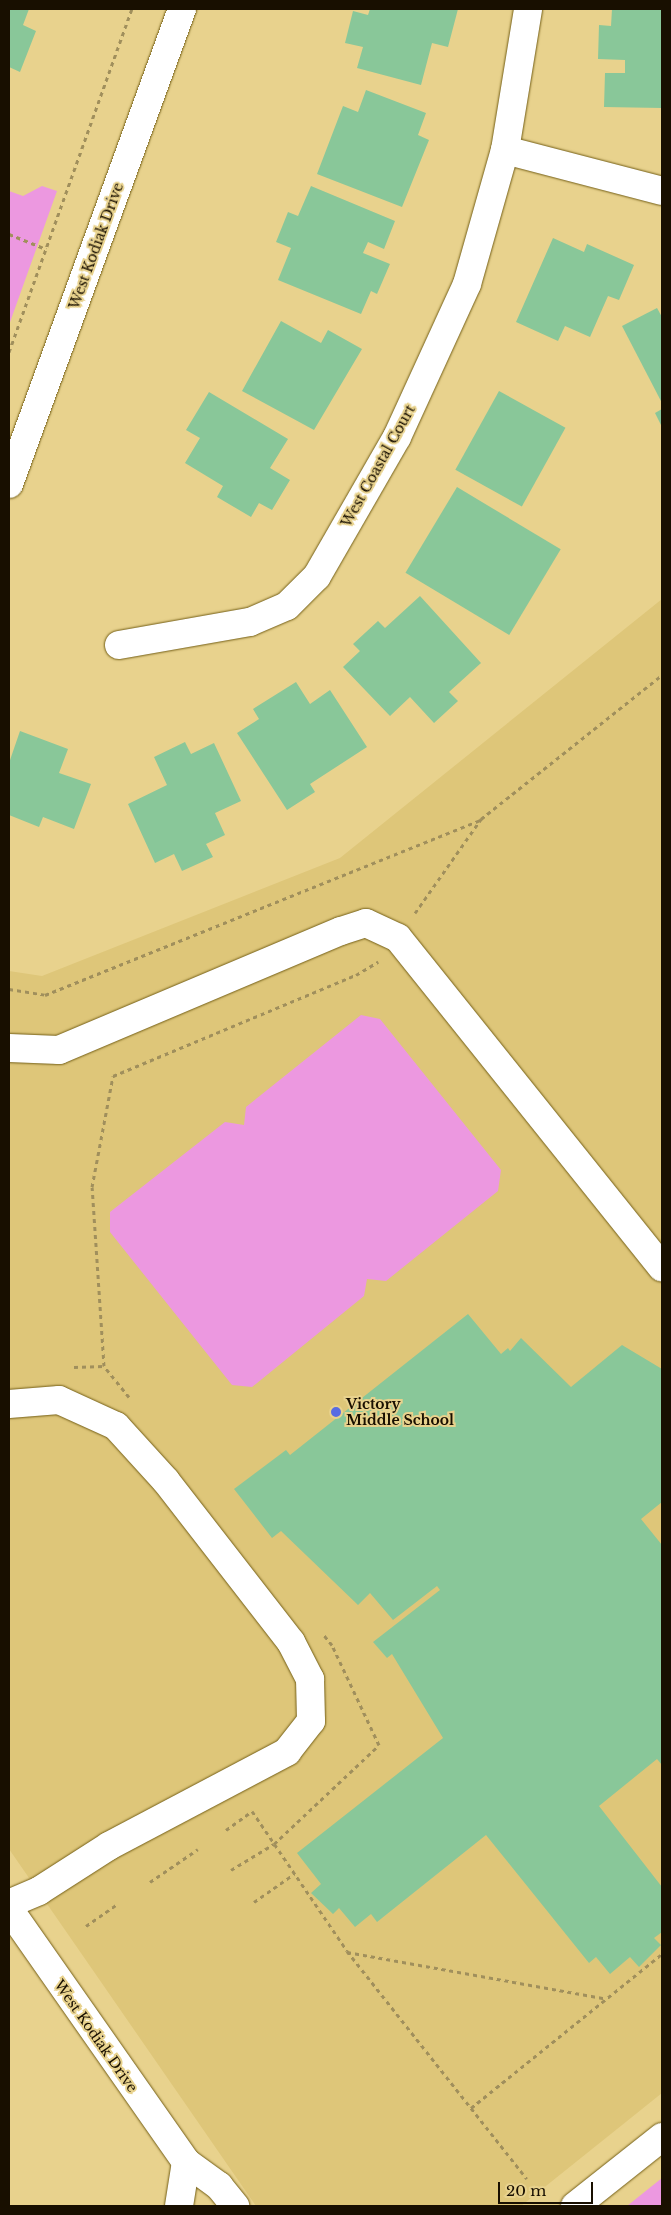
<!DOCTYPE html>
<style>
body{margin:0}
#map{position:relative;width:671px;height:2215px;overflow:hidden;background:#e8d28d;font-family:"Libre Baskerville",serif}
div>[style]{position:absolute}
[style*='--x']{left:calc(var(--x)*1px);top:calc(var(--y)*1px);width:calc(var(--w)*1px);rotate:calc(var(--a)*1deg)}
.built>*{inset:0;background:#dec679}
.green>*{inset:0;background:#ec98e0}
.building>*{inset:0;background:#89c799;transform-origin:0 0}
.path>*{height:3px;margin-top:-1.5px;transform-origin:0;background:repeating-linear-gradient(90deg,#a08f5c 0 4px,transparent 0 8px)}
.roads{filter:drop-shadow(0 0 1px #745f17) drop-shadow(0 0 1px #745f17)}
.minor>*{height:28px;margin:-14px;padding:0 14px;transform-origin:14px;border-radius:14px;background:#fff}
.dots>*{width:14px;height:14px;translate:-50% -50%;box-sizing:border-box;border:2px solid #e8d28d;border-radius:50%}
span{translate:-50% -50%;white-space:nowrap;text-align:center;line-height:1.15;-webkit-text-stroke:4px #e8d28d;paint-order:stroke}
.street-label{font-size:14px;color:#180f00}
.poi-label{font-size:14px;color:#180f00;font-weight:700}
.left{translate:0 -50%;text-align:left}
.frame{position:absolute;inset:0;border:10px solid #180f00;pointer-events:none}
.scale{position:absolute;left:498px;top:2182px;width:95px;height:22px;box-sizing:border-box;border:2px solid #180f00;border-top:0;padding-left:6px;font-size:15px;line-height:18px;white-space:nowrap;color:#180f00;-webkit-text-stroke:4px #e8d28d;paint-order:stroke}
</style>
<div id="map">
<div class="built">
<div style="clip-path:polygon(662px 599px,662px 2093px,521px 2206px,256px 2206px,9px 1849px,9px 971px,42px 976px,340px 858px)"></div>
</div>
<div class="green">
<div style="clip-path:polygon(42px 186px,57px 191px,9px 325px,9px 191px,23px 196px)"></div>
<div style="clip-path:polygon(361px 1015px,380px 1019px,501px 1170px,498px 1191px,386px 1281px,367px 1279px,364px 1296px,252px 1387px,232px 1385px,110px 1232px,110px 1212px,225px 1122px,244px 1125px,246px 1107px)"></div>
<div style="clip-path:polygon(662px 2178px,662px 2206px,627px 2206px)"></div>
</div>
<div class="building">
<div style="clip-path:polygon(9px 9px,29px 9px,23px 25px,36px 31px,20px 72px,9px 67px)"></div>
<div style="clip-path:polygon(370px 9px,458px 9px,448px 47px,432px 43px,421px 85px,357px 68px,363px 47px,345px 43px,353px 11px,368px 15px)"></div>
<div style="clip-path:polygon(612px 9px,662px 9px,662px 108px,604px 107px,605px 73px,625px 73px,625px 60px,598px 59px,599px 25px,611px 26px)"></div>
<div style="clip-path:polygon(366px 90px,426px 113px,418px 135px,429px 140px,402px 207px,317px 174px,343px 106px,358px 112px)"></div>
<div style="clip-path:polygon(311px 186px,395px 221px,384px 249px,368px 242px,363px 253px,390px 264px,377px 294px,371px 291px,361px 314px,278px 280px,291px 248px,276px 242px,288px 212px,298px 216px)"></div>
<div style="clip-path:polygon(553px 238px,584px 252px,587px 244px,634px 265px,619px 300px,608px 296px,590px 337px,565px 326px,558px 341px,516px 322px)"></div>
<div style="clip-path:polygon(657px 308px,662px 317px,662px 403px,622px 326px)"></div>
<div style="clip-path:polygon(281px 321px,321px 343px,328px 330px,362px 349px,314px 430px,242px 391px)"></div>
<div style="left:499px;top:391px;width:76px;height:90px;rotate:29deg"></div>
<div style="clip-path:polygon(209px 392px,288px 439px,270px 468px,290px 480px,272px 510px,259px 503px,251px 517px,217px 497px,223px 486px,185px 463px,200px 438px,186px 430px)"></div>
<div style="clip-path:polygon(662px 409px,662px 427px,655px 413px)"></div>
<div style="left:457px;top:487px;width:121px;height:100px;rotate:31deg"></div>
<div style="clip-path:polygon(420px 596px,481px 663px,449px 692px,458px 701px,434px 723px,410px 697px,390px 716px,343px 667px,360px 651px,353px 644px,378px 621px,385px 628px)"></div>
<div style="clip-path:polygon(296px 682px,310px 704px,330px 690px,367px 747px,310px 784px,315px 792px,287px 810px,237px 733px,259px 719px,253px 709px)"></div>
<div style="clip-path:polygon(20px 731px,68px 749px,59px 773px,91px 784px,74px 829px,43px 817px,39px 827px,9px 815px,9px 763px)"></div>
<div style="clip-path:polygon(185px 742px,191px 754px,214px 743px,241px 801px,215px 813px,225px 835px,206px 844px,213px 857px,182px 871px,174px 854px,155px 863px,128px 804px,167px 785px,154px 757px)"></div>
<div style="clip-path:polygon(468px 1314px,501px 1354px,508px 1348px,510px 1351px,521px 1338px,571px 1387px,622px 1345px,662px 1369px,662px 1502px,641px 1519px,662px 1545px,662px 1765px,657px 1759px,599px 1806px,662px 1887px,662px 1932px,654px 1938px,661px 1945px,639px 1967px,630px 1957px,610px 1974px,596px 1957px,589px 1963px,486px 1835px,377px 1922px,371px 1914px,355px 1927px,339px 1908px,333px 1914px,311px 1893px,321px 1884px,297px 1853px,443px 1738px,392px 1654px,387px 1658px,373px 1642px,440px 1590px,437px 1586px,393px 1620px,370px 1593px,358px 1605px,281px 1531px,272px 1538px,234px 1489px,286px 1450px,290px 1455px)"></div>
</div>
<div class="path">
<div style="--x:9;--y:234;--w:40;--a:22"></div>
<div style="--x:9;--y:352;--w:364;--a:-70.3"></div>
<div style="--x:415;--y:913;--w:115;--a:-54.9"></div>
<div style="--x:481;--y:819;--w:231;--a:-38.5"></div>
<div style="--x:9;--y:989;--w:36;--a:9"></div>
<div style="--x:45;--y:995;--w:469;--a:-21.9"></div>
<div style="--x:74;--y:1367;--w:30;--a:-2"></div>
<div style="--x:129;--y:1397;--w:40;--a:-129"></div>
<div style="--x:104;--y:1366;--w:179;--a:-93.8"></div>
<div style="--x:92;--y:1187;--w:113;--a:-79.3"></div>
<div style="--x:113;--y:1076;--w:263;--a:-22.6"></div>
<div style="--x:356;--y:975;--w:26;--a:-31"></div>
<div style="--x:226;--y:1830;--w:32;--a:-36"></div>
<div style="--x:252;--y:1811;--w:169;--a:55.8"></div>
<div style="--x:347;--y:1951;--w:290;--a:51.7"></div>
<div style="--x:231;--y:1870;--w:50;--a:-31.2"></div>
<div style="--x:274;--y:1844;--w:144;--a:-43.3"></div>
<div style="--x:379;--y:1745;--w:110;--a:-115.2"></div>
<div style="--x:332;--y:1645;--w:14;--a:-129"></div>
<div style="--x:150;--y:1882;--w:58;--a:-34.5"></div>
<div style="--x:254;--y:1902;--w:49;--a:-35"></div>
<div style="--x:86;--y:1926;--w:39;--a:-35"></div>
<div style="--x:347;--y:1952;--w:264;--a:10.2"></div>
<div style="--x:471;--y:2108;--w:245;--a:-38.9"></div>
</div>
<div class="roads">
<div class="minor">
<div style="--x:505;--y:150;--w:162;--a:14.6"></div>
<div style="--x:9;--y:484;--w:506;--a:-69.99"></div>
<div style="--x:119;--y:645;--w:133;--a:-10"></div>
<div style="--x:250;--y:622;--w:40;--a:-23.4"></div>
<div style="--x:287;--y:606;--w:42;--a:-45"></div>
<div style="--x:317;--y:576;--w:160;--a:-60.1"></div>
<div style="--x:397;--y:437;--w:168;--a:-65.4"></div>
<div style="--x:467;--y:284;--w:139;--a:-74.2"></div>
<div style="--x:505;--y:150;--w:143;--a:-80.7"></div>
<div style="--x:9;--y:1048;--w:50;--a:2.3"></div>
<div style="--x:59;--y:1050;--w:306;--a:-22.9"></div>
<div style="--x:341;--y:931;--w:26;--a:-18"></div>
<div style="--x:366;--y:923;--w:35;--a:25"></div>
<div style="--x:398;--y:938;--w:422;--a:51.3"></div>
<div style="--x:9;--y:1404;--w:50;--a:-4.6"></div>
<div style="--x:59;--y:1400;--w:63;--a:24.5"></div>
<div style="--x:116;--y:1426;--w:74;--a:47.7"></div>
<div style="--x:166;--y:1481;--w:204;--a:52.2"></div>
<div style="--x:291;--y:1642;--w:42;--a:62.8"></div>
<div style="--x:310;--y:1679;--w:42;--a:88.6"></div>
<div style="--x:311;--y:1721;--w:39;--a:128"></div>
<div style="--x:287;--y:1752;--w:201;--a:152.2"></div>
<div style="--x:109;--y:1846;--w:83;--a:147.3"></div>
<div style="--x:39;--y:1891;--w:33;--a:157"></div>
<div style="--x:9;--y:1909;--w:309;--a:55"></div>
<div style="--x:186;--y:2162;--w:41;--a:36"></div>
<div style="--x:219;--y:2186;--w:26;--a:51"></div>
<div style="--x:179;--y:2206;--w:45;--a:-81"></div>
<div style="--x:575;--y:2206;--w:111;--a:-38.4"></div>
</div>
</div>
<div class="dots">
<div style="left:336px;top:1412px;background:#586ce2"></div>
</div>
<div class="street-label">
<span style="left:96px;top:246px;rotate:-70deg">West Kodiak Drive</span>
<span style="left:378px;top:466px;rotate:-61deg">West Coastal Court</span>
<span style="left:96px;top:2036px;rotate:55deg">West Kodiak Drive</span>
</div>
<div class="poi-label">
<span class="left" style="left:346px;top:1412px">Victory<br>Middle School</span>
</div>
<div class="frame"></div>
<div class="scale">20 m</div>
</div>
